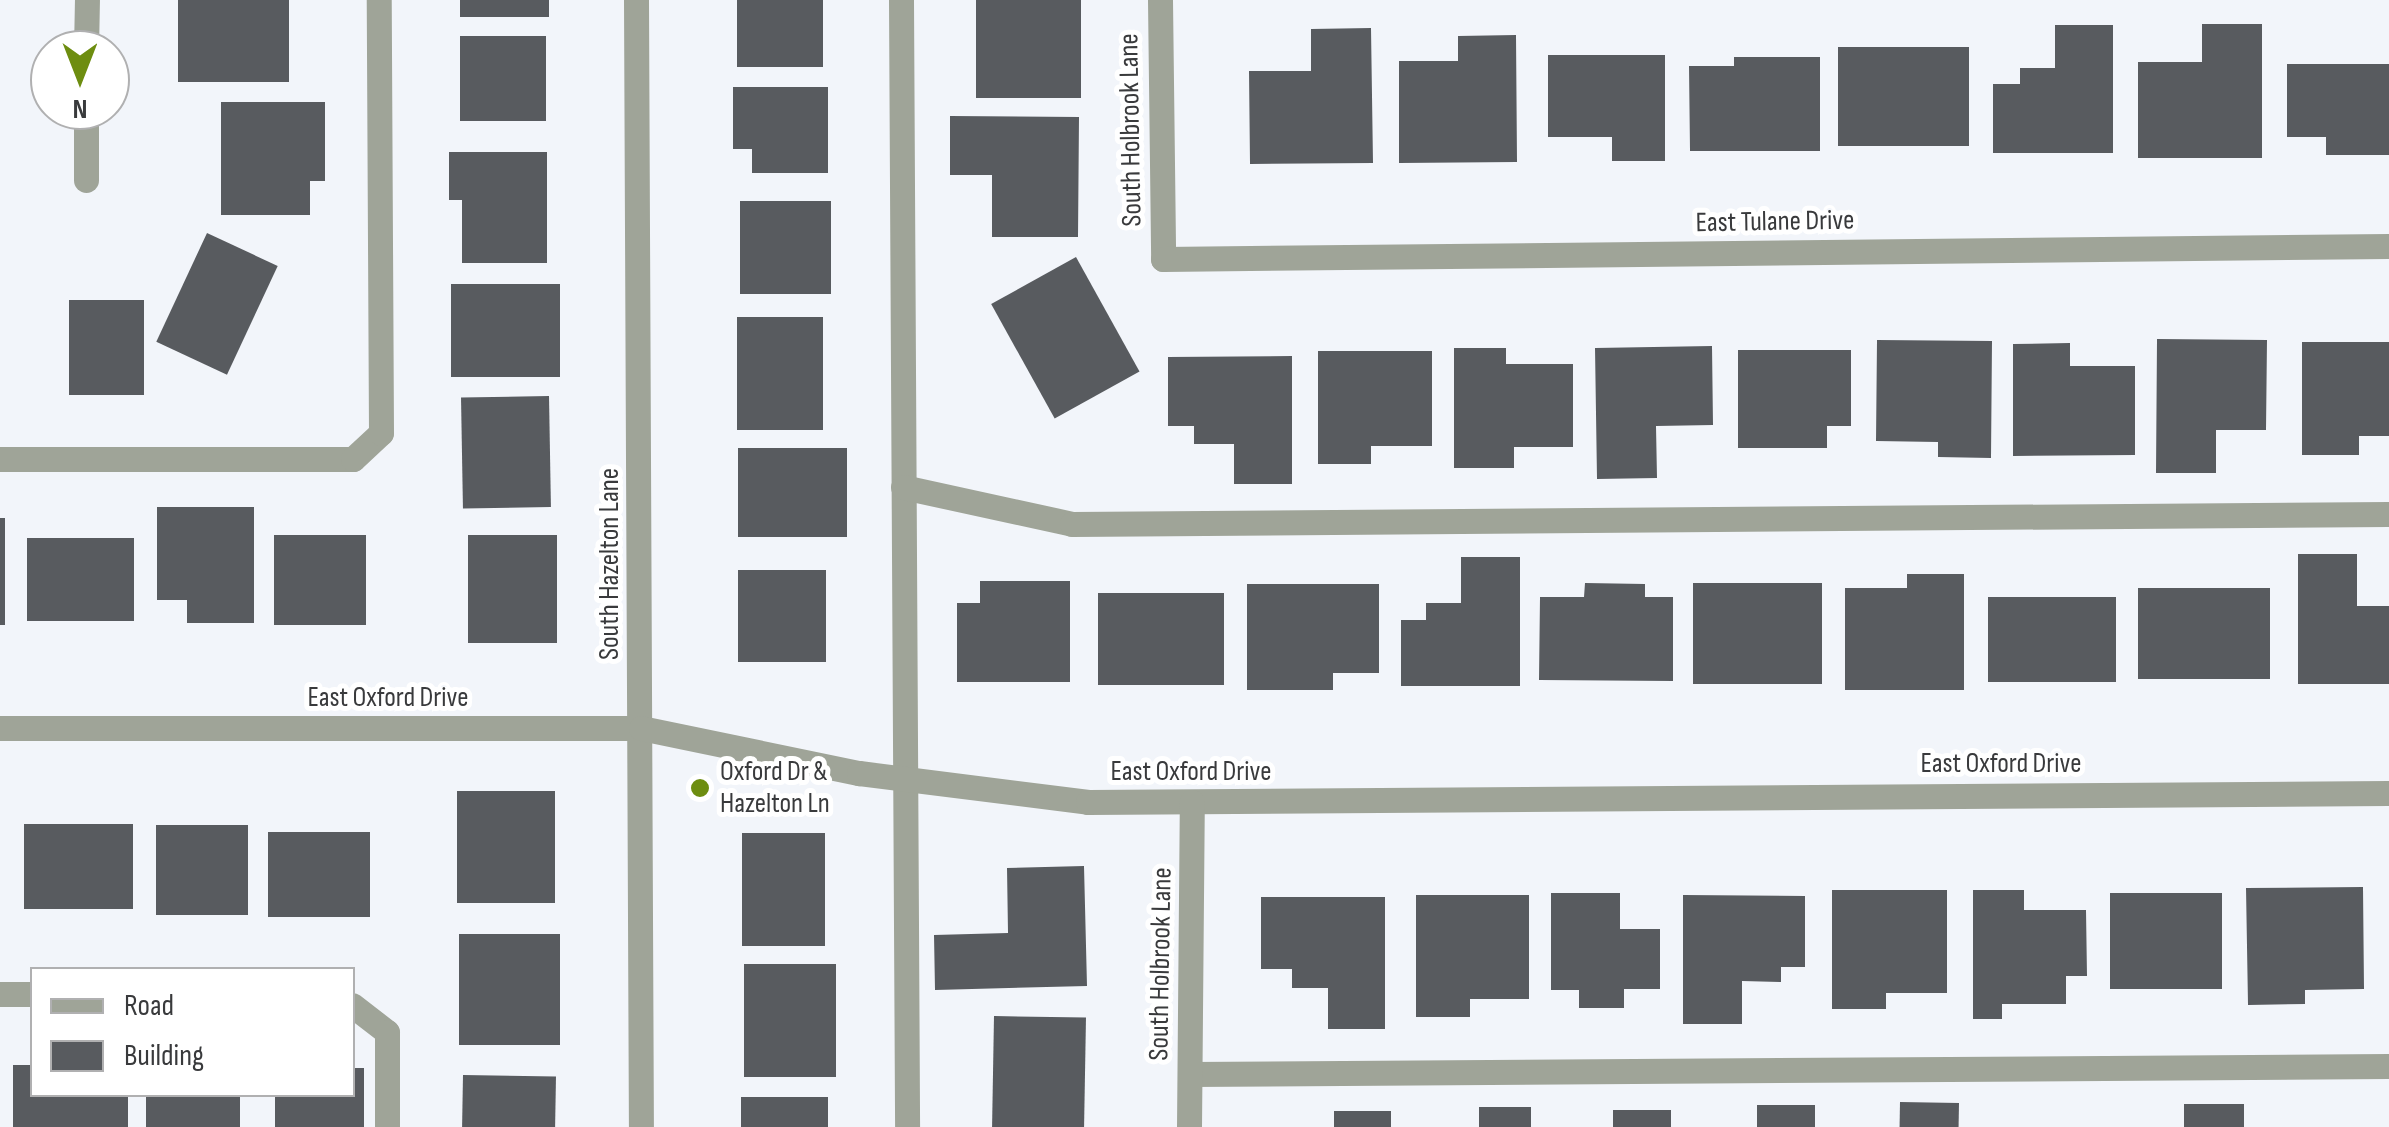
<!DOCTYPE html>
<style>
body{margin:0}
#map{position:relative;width:2389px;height:1127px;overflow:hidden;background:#f2f5fa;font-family:"Sofia Sans Condensed",sans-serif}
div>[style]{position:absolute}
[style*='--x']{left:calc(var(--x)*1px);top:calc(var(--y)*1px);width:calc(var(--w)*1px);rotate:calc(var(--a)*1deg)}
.building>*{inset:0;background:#585b5f;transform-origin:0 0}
.service>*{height:25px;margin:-12.5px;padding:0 12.5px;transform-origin:12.5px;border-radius:12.5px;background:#9fa498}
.minor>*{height:25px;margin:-12.5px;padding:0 12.5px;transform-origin:12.5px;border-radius:12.5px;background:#9fa498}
.dots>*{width:28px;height:28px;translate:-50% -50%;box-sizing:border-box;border:5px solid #fff;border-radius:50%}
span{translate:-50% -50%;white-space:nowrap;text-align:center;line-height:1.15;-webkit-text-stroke:10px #fff;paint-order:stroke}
.street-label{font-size:28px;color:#393a3c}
.poi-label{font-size:28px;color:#393a3c}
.left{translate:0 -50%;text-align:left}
.legend{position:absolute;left:30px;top:967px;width:325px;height:130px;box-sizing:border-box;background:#fff;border:2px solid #b0b0b1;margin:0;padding:12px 18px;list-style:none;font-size:30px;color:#393a3c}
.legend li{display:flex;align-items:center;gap:20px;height:50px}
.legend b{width:50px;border:2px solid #b0b0b1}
.north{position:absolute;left:30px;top:30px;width:100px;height:100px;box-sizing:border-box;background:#fff;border:2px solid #b0b0b1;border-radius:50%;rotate:180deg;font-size:28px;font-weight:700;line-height:40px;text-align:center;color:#393a3c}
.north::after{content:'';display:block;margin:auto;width:35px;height:45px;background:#6d8d10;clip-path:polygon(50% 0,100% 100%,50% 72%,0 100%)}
</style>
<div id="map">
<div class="building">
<div style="left:178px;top:0;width:111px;height:82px"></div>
<div style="left:460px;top:0;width:89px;height:17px"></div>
<div style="left:737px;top:0;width:86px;height:67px"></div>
<div style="left:976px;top:0;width:105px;height:98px"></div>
<div style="clip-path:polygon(2202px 24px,2262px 24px,2262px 158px,2138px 158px,2138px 62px,2202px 62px)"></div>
<div style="clip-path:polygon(2055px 25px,2113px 25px,2113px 153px,1993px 153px,1993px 84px,2020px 84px,2020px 68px,2055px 68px)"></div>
<div style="clip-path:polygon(1371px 28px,1373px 163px,1250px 164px,1249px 71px,1311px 71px,1311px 29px)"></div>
<div style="clip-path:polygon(1516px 35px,1517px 162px,1399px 163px,1399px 61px,1458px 61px,1458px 36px)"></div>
<div style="left:460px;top:36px;width:86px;height:85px"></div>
<div style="left:1969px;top:47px;width:99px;height:131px;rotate:90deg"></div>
<div style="clip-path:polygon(1548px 55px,1665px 55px,1665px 161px,1612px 161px,1612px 137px,1548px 137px)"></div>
<div style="clip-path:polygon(1734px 57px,1820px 57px,1820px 151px,1690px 151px,1689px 66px,1734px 66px)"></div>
<div style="clip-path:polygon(2287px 64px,2389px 64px,2389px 155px,2326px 155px,2326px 137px,2287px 137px)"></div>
<div style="clip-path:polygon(733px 87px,828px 87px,828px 173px,752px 173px,752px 149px,733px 149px)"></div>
<div style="clip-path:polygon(221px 102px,325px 102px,325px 181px,310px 181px,310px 215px,221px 215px)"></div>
<div style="clip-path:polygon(950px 116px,1079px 117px,1078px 237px,992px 237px,992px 175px,950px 175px)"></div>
<div style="clip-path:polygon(449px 152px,547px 152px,547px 263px,462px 263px,462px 200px,449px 200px)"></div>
<div style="left:740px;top:201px;width:91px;height:93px"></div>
<div style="left:207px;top:233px;width:78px;height:120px;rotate:25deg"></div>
<div style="left:1076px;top:257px;width:131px;height:97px;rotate:61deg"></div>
<div style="left:451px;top:284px;width:109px;height:93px"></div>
<div style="left:69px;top:300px;width:75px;height:95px"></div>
<div style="left:737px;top:317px;width:86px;height:113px"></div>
<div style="clip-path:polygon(2157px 339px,2267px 340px,2266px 430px,2216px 430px,2216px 473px,2156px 473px)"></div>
<div style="clip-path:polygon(1877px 340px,1992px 341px,1991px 458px,1938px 457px,1938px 442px,1876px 441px)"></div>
<div style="clip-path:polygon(2302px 342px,2389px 342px,2389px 436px,2359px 436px,2359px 455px,2302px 455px)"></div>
<div style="clip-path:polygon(2070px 343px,2070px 366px,2135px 366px,2135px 455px,2013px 456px,2013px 344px)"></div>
<div style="clip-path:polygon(1712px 346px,1713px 425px,1656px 426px,1657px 478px,1597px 479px,1595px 348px)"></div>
<div style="clip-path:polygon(1454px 348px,1506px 348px,1506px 364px,1573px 364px,1573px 447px,1514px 447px,1514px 468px,1454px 468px)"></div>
<div style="clip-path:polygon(1738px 350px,1851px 350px,1851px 426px,1827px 426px,1827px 448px,1738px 448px)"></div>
<div style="clip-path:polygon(1318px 351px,1432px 351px,1432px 446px,1371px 446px,1371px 464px,1318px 464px)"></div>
<div style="clip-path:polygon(1292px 356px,1292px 484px,1234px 484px,1234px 444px,1194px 444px,1194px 426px,1168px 426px,1168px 357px)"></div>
<div style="left:549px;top:396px;width:111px;height:88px;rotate:89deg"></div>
<div style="left:738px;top:448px;width:109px;height:89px"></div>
<div style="clip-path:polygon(157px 507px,254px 507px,254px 623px,187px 623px,187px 600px,157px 600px)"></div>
<div style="left:0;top:518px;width:5px;height:107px"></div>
<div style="left:274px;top:535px;width:92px;height:90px"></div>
<div style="left:468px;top:535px;width:89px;height:108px"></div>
<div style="left:27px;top:538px;width:107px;height:83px"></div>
<div style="clip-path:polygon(2298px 554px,2357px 554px,2357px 606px,2389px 606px,2389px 684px,2298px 684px)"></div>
<div style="clip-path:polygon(1461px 557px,1520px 557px,1520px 686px,1401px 686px,1401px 620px,1426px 620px,1426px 603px,1461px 603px)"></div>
<div style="left:738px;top:570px;width:88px;height:92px"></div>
<div style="clip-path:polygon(1907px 574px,1964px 574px,1964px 690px,1845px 690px,1845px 588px,1907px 588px)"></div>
<div style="clip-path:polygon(980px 581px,1070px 581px,1070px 682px,957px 682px,957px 603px,980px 603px)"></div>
<div style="clip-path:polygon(1585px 583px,1645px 584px,1645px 597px,1673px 597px,1673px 681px,1539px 680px,1540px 597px,1584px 597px)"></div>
<div style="left:1693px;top:583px;width:129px;height:101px"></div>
<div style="clip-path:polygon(1247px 584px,1379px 584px,1379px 673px,1333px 673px,1333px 690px,1247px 690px)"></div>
<div style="left:2138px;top:588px;width:132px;height:91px"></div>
<div style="left:1098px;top:593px;width:126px;height:92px"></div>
<div style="left:1988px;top:597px;width:128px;height:85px"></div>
<div style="left:457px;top:791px;width:98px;height:112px"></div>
<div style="left:24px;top:824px;width:109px;height:85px"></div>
<div style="left:156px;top:825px;width:92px;height:90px"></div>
<div style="left:268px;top:832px;width:102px;height:85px"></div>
<div style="left:742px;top:833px;width:83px;height:113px"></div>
<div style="clip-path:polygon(1084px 866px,1087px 986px,935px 990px,934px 935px,1008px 933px,1007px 868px)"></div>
<div style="clip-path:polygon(2363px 887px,2364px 989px,2305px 990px,2305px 1004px,2248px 1005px,2246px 888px)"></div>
<div style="clip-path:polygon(1832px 890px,1947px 890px,1947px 993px,1886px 993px,1886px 1009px,1832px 1009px)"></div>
<div style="clip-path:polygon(1973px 890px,2024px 890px,2024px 910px,2086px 910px,2087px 976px,2066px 976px,2066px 1004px,2002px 1004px,2002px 1019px,1973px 1019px)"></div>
<div style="clip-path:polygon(1551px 893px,1620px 893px,1620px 929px,1660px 929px,1660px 989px,1624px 989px,1624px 1008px,1579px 1008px,1579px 990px,1551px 990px)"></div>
<div style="left:2110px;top:893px;width:112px;height:96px"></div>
<div style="clip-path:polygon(1416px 895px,1529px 895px,1529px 999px,1470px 999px,1470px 1017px,1416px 1017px)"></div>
<div style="clip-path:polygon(1683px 895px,1805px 896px,1805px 967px,1781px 967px,1781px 982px,1742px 981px,1742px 1024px,1683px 1024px)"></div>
<div style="clip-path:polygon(1261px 897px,1385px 897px,1385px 1029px,1328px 1029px,1328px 988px,1292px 988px,1292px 969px,1261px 969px)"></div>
<div style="left:459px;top:934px;width:101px;height:111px"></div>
<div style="left:744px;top:964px;width:92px;height:113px"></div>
<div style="left:994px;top:1016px;width:92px;height:111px;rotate:1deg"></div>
<div style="clip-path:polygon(13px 1065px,32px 1065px,32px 1094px,128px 1094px,128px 1127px,13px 1127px)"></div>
<div style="clip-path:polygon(352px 1068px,364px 1068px,364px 1127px,275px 1127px,275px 1094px,352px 1094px)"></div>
<div style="left:463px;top:1075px;width:93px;height:52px;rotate:1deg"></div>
<div style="left:146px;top:1094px;width:94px;height:33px"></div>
<div style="left:741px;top:1097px;width:87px;height:30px"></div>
<div style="left:1900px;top:1102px;width:59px;height:25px;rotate:1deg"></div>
<div style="left:2184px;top:1104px;width:60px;height:23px"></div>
<div style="left:1757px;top:1105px;width:58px;height:22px"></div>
<div style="left:1479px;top:1107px;width:52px;height:20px"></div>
<div style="left:1613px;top:1110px;width:58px;height:17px"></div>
<div style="left:1334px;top:1111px;width:57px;height:16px"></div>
</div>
<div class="service">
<div style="--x:901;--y:0;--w:1127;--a:89.69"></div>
<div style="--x:0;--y:459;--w:353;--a:0"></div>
<div style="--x:353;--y:459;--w:38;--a:-43"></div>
<div style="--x:381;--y:433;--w:433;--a:-90.3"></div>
<div style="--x:903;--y:487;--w:173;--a:12.3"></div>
<div style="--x:1072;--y:524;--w:1317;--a:-0.44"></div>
<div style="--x:0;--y:994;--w:32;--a:0"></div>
<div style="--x:352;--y:1005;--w:44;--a:37.6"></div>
<div style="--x:387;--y:1032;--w:95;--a:90"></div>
<div style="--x:1190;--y:1074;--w:1199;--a:-0.38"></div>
</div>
<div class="minor">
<div style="--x:636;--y:0;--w:1127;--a:89.75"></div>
<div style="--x:1160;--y:0;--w:259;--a:89.3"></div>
<div style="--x:1163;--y:259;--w:1226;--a:-0.61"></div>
<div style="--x:86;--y:50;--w:50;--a:-88.9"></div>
<div style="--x:86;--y:180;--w:70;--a:-90"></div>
<div style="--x:0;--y:728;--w:641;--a:0"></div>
<div style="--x:641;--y:728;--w:223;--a:11.7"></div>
<div style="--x:859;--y:773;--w:231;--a:7.2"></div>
<div style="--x:1088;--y:802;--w:1301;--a:-0.4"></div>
<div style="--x:1189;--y:1127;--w:325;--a:-89.5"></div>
</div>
<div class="dots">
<div style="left:700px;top:788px;background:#6d8d10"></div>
</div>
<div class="street-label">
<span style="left:1131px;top:130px;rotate:-91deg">South Holbrook Lane</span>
<span style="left:1775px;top:222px;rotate:-1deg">East Tulane Drive</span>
<span style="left:610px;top:564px;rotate:-90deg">South Hazelton Lane</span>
<span style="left:388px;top:698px">East Oxford Drive</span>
<span style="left:2001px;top:764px">East Oxford Drive</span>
<span style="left:1191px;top:772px">East Oxford Drive</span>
<span style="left:1161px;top:964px;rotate:-89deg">South Holbrook Lane</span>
</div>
<div class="poi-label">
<span class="left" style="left:720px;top:788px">Oxford Dr &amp;<br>Hazelton Ln</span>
</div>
<ul class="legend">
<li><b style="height:12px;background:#9fa498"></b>Road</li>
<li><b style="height:28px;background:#585b5f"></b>Building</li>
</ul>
<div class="north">N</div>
</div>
